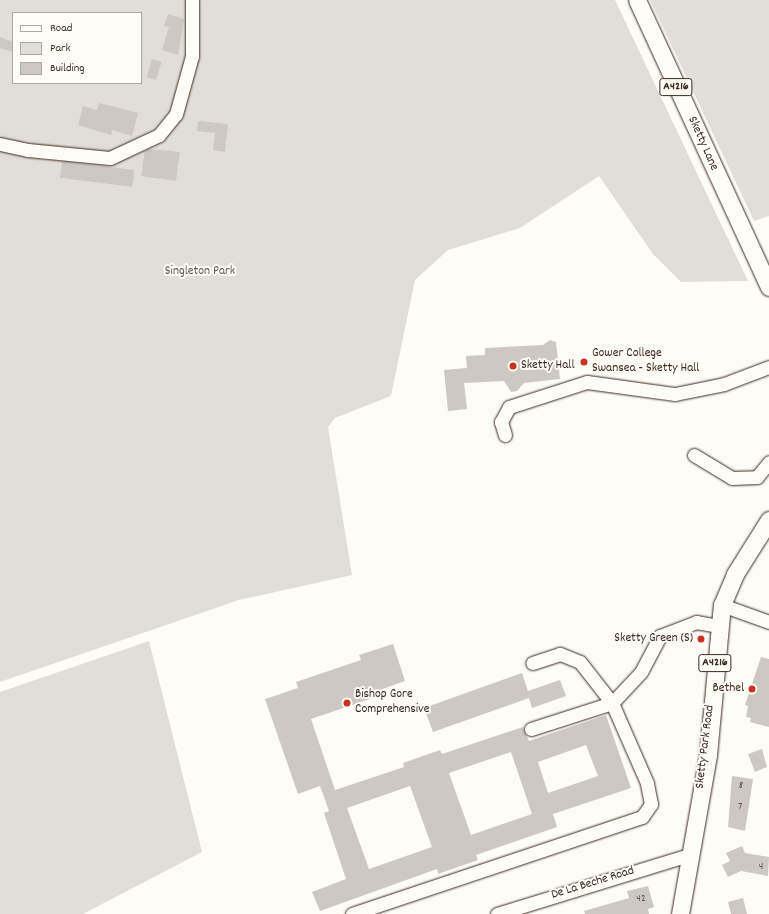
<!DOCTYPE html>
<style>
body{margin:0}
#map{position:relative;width:769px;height:914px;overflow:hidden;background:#fdfcf7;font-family:Dekko,sans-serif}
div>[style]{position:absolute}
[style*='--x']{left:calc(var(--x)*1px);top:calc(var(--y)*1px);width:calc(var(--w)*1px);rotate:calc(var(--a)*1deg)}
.green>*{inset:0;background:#e1ded7}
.building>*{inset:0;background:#cdc8c2;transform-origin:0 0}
.roads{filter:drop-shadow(0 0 1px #3b2a1e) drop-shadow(0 0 1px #3b2a1e)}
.minor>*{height:13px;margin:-6.5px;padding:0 6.5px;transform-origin:6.5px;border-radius:6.5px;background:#fdfcf7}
.major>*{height:17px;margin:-8.5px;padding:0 8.5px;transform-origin:8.5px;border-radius:8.5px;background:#fdfcf7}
.dots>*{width:11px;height:11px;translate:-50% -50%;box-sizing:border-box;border:2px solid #fdfcf7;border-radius:50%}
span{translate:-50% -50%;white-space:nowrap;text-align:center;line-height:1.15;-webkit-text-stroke:4px #fdfcf7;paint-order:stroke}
.number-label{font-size:11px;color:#605247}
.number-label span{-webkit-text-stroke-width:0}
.shield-label span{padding:1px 3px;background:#fdfcf7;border:1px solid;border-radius:3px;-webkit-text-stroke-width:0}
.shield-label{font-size:12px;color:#3b2a1e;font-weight:700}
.street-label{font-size:13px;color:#3b2a1e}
.park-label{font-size:13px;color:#64574c}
.poi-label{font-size:13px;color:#3b2a1e}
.left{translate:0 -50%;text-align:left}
.right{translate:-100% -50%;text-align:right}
.legend{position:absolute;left:12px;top:12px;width:130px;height:72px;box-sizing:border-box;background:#fdfcf7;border:1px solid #afa8a0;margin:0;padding:5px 7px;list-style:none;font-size:12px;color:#3b2a1e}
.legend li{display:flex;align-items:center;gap:8px;height:20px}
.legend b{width:20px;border:1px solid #afa8a0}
</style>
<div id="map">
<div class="green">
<div style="clip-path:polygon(evenodd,0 0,615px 0,748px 281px,681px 282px,653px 254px,599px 176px,520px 228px,448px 250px,415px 280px,391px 396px,335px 418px,328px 427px,352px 575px,239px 600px,0 682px,0 0,13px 13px,141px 13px,141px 83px,13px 83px,13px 13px)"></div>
<div style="clip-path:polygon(650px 0,769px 0,769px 216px,754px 221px)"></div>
<div style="clip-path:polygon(149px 641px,202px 852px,83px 914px,0 914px,0 692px)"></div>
</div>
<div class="building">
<div style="clip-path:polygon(168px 14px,184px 19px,178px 55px,162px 50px,169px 27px,164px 26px)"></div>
<div style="clip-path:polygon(0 37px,13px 42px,13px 52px,0 48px)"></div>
<div style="left:152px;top:59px;width:10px;height:19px;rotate:17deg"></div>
<div style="clip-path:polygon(99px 103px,138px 113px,132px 136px,112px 130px,111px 135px,78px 125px,83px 106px,97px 110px)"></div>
<div style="clip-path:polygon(198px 121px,228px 124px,225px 152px,213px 150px,215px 133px,197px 131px)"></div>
<div style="clip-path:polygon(148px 149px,180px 152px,176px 181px,141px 176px,145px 151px)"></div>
<div style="left:62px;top:161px;width:73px;height:17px;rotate:7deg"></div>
<div style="clip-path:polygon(550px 340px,556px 342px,560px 379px,524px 383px,517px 391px,511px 392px,504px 381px,464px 383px,467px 409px,448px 411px,444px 370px,467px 368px,466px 356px,485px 355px,485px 348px,543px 345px)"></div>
<div style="clip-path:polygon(evenodd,393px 644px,405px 681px,374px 692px,376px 697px,311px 719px,335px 790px,404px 767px,403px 763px,440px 750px,442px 754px,523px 727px,529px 741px,606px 715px,631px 788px,553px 814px,557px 827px,476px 855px,478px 860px,438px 874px,437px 869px,320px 911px,312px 892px,346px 879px,324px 813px,329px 811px,320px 786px,298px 794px,265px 699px,298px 688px,296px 682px,361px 660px,359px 655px,393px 644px,586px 745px,598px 776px,548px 793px,538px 762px,586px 745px,393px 644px,511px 752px,532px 814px,471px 835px,449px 773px,511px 752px,393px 644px,410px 786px,432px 847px,369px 869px,347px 808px,410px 786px)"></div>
<div style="clip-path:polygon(761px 657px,769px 659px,769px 727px,750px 722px,751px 718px,746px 717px,748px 706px,745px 705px)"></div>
<div style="clip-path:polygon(522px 673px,528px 691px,560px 680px,566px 696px,532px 708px,529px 698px,433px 732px,424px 708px)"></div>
<div style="clip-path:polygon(762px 749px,767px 767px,755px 772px,748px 754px)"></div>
<div style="clip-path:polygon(732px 776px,753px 779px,745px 831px,728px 827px)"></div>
<div style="clip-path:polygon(742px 846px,745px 853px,769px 857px,768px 876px,741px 871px,728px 877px,722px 865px,730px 861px,726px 853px)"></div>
<div style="clip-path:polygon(648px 886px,654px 907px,648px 909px,649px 914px,585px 914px,584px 911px,629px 898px,627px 891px)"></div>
<div style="clip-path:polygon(743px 898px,747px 914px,731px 914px,728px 902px)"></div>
</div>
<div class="roads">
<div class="minor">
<div style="--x:0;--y:144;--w:29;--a:12"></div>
<div style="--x:28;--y:150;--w:82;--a:5.6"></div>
<div style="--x:110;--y:158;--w:54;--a:-25.1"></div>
<div style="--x:159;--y:135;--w:27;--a:-51"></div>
<div style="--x:176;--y:114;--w:60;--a:-74.6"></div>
<div style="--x:192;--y:56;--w:56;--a:-90"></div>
<div style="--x:505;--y:435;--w:14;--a:-107"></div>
<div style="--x:501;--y:422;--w:17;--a:-62"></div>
<div style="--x:509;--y:407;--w:82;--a:-17.8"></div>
<div style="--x:587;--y:382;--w:89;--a:7.8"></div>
<div style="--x:675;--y:394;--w:50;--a:-11.5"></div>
<div style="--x:724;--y:384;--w:48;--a:-20.7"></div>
<div style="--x:694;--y:455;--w:44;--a:31.2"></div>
<div style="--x:732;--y:478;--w:25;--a:-2"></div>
<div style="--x:757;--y:477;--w:19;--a:-51"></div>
<div style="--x:722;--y:605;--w:50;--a:19.9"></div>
<div style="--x:531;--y:729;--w:85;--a:-17.8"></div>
<div style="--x:612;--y:703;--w:52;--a:-128"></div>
<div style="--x:580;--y:662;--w:22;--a:-158"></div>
<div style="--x:560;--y:654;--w:29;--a:162"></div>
<div style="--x:352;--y:914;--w:306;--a:-18.5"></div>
<div style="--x:642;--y:817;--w:16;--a:-55"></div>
<div style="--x:651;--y:804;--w:21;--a:-101"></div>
<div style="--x:647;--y:783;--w:87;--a:-113.6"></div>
<div style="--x:612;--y:703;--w:42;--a:-46.9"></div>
<div style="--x:641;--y:672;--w:41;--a:-62.2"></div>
<div style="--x:660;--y:636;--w:39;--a:-21"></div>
<div style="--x:696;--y:622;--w:22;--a:10"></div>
<div style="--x:497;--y:914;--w:201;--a:-17.1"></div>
</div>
<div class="major">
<div style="--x:637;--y:0;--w:316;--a:65.3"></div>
<div style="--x:680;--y:914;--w:161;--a:-80"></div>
<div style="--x:708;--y:755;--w:151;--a:-84.7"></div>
<div style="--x:722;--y:605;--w:34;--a:-67"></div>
<div style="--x:735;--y:574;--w:64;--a:-57.8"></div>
</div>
</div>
<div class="dots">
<div style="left:584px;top:362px;background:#c8321e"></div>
<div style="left:513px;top:366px;background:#c8321e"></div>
<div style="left:701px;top:639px;background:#c8321e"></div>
<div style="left:752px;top:689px;background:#c8321e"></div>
<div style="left:347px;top:703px;background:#c8321e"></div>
</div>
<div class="number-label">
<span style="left:741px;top:786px">8</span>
<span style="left:740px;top:807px">7</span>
<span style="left:761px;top:867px">4</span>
<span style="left:641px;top:899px">42</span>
</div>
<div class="shield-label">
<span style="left:676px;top:87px">A4216</span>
<span style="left:715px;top:663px">A4216</span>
</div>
<div class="street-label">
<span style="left:702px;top:144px;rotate:66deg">Sketty Lane</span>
<span style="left:706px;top:747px;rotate:-83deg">Sketty Park Road</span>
<span style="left:593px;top:884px;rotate:-17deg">De La Beche Road</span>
</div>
<div class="park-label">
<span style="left:200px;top:272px">Singleton Park</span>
</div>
<div class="poi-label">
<span class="left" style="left:592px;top:362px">Gower College<br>Swansea - Sketty Hall</span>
<span class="left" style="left:521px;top:366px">Sketty Hall</span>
<span class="right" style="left:693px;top:639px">Sketty Green (S)</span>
<span class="right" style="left:744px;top:689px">Bethel</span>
<span class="left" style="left:355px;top:703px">Bishop Gore<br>Comprehensive</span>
</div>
<ul class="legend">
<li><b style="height:5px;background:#fdfcf7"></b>Road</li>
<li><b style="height:11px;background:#e1ded7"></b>Park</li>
<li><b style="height:11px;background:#cdc8c2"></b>Building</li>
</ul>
</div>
